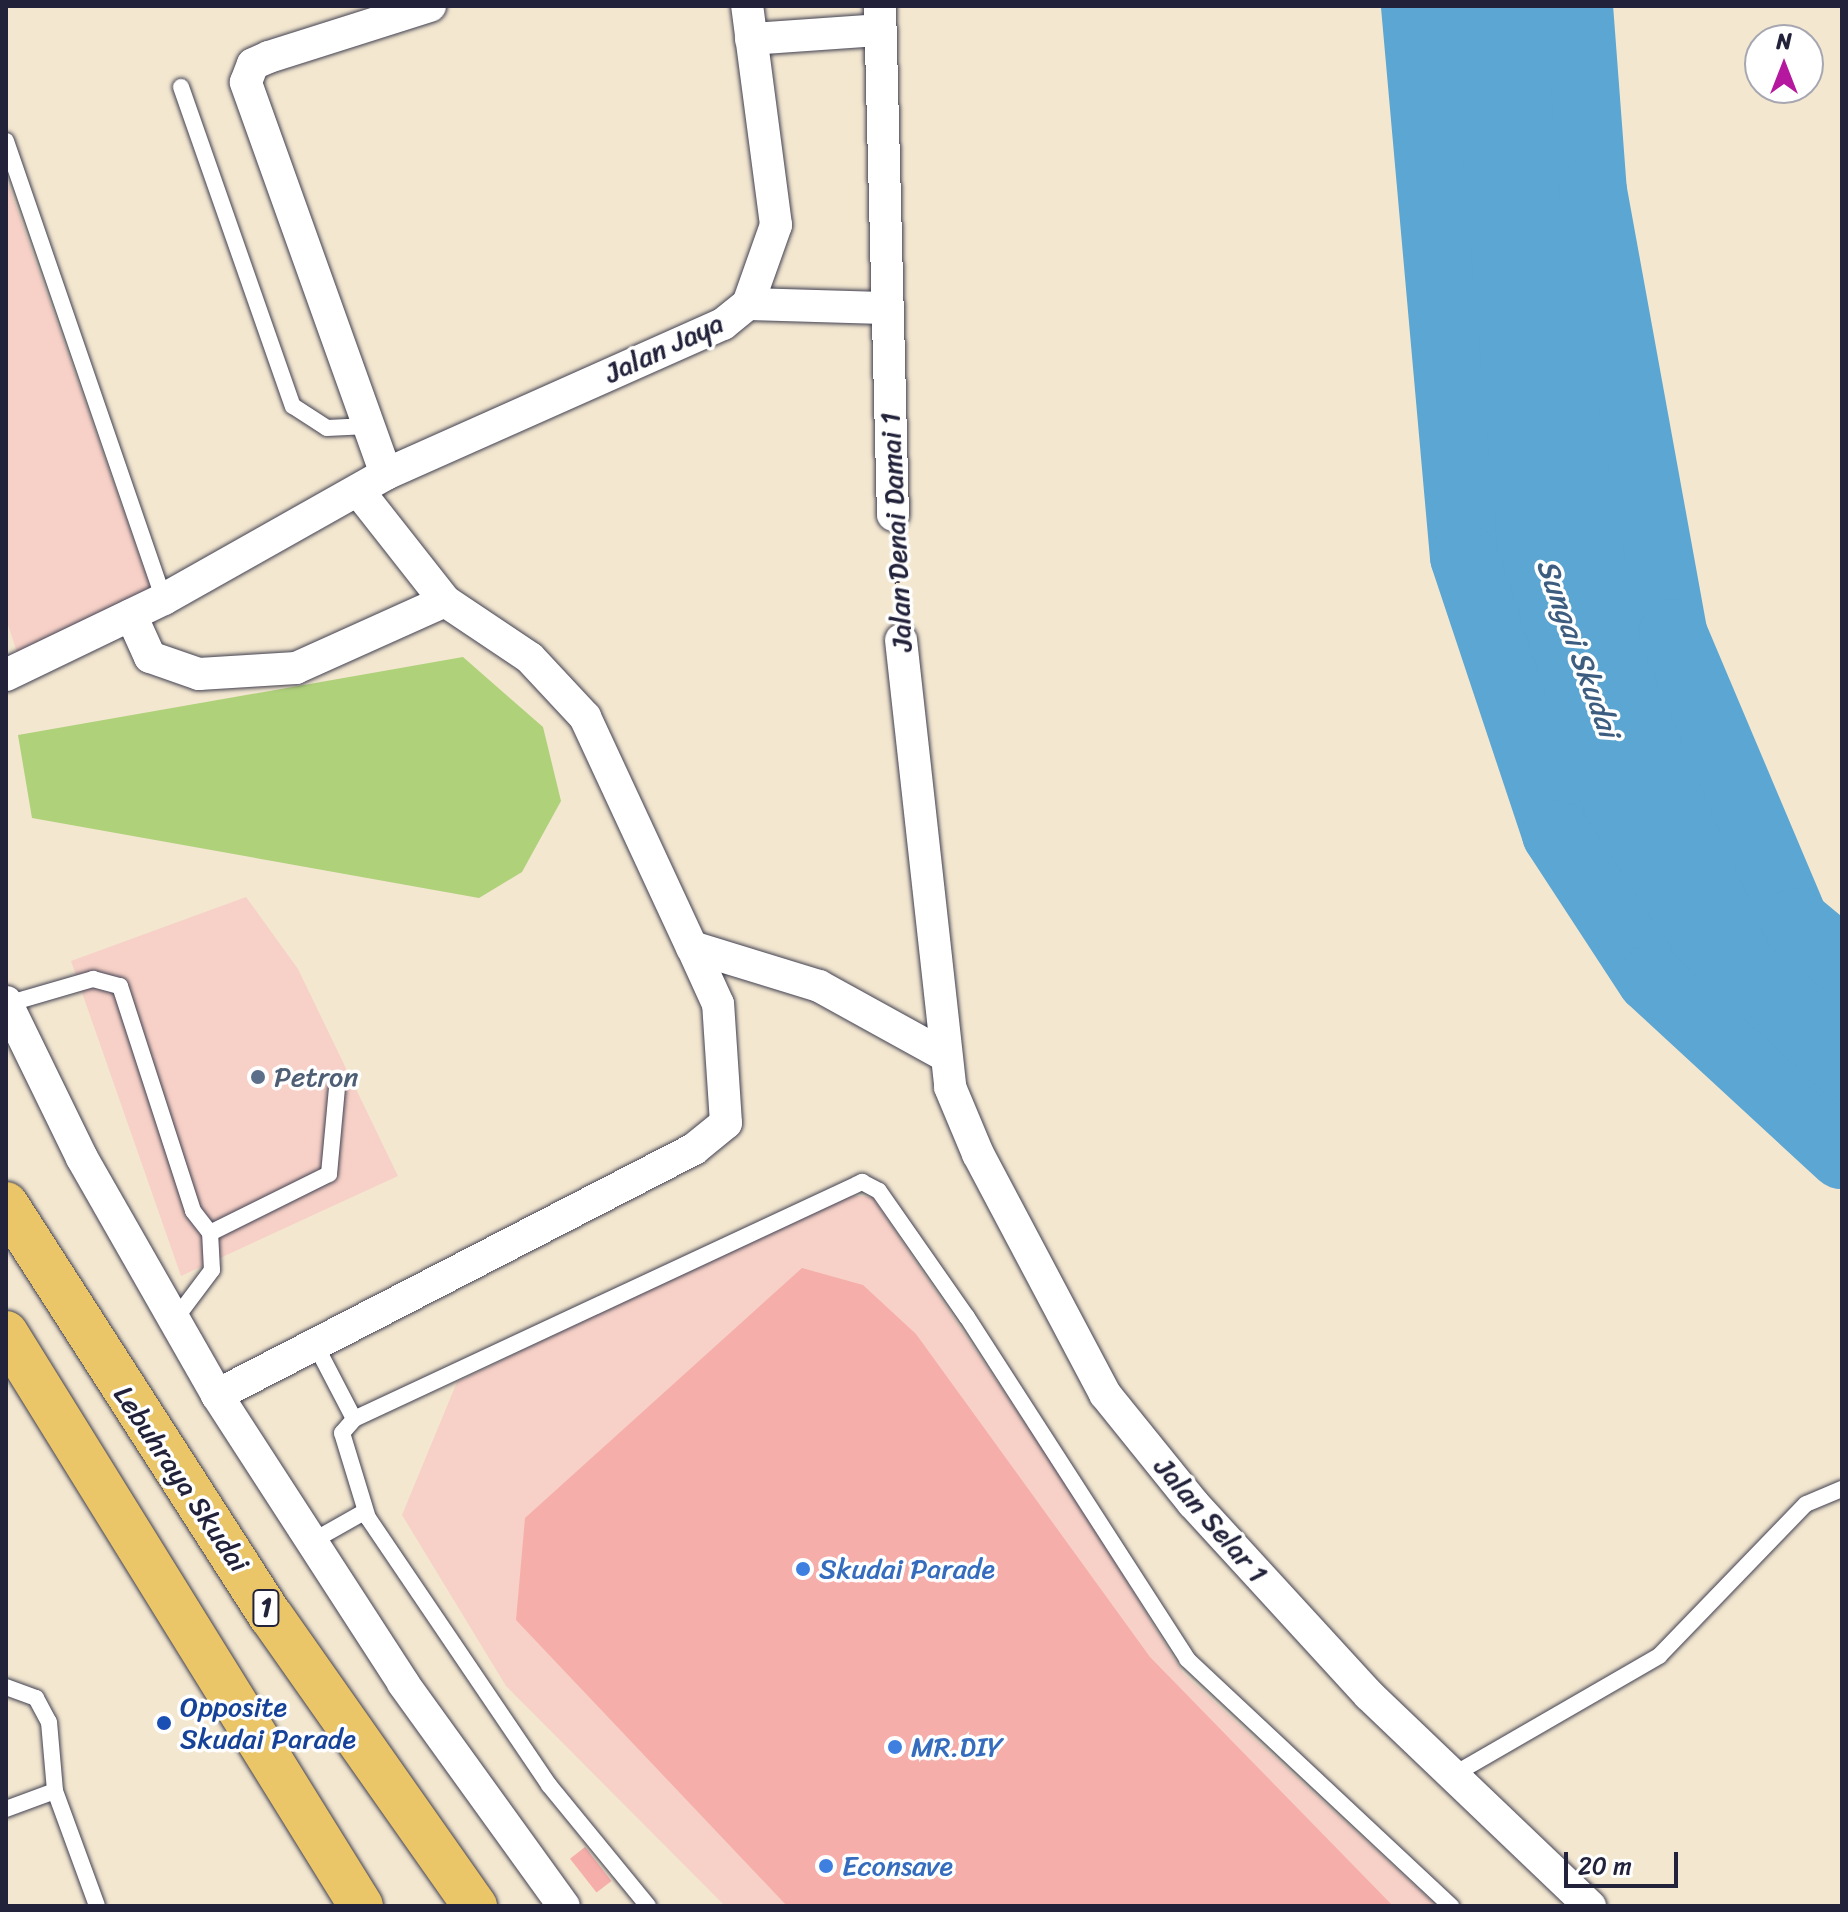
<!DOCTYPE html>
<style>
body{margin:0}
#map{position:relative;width:1848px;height:1912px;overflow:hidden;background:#f3e7d0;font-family:Sriracha,sans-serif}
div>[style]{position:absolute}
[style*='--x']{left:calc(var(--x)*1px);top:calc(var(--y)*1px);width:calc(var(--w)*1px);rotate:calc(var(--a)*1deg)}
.built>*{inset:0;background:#f7d1c7}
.green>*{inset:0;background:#afd17a}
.water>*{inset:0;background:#5ba6d3}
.river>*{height:68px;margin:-34px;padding:0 34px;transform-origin:34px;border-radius:34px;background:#5ba6d3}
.building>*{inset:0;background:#f6aeaa;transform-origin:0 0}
.path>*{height:5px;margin-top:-2.5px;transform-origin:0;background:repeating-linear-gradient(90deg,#414051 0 2px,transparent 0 8px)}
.roads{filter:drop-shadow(0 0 2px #414051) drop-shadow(0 0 2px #414051)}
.lane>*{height:16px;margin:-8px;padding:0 8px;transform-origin:8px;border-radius:8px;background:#fff}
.street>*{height:32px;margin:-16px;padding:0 16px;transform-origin:16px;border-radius:16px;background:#fff}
.highway>*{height:44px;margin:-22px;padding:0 22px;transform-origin:22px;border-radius:22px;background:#ebc669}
.dots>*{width:22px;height:22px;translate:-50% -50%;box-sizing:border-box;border:4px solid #fff;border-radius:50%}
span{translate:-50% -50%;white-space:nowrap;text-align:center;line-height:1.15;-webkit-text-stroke:7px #fff;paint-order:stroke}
.shield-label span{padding:2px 6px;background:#fff;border:2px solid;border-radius:6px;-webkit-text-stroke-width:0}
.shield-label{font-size:26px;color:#22223b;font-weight:700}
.street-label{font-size:28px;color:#22223b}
.service-label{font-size:28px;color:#4e5e75}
.left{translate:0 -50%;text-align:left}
.shop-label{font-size:28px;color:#366cbe}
.transit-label{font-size:28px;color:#164399}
.water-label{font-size:30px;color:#3c5d7f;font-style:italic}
.frame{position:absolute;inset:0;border:8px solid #22223b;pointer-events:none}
.north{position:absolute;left:1744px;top:24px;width:80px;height:80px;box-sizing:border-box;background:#fff;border:2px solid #a7a7b1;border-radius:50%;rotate:0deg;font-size:22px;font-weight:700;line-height:32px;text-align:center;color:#22223b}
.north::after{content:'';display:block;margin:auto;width:28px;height:36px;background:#b5179e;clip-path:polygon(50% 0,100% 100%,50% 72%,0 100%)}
.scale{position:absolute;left:1564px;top:1852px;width:114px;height:36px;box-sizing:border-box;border:4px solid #22223b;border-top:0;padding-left:10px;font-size:24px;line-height:28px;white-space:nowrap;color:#22223b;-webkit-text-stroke:6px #fff;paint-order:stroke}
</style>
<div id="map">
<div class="built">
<div style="clip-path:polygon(6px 178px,151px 589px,18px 655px,6px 619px)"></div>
<div style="clip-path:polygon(246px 897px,298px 969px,398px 1176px,181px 1276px,71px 961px)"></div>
<div style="clip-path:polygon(844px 1195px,872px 1197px,1069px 1488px,1183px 1673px,1437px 1906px,725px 1906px,506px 1686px,402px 1515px,457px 1382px)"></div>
</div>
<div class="green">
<div style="clip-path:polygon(463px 657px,543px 727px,561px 801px,522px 872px,479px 898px,32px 818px,18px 735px)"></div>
</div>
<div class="water">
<div style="clip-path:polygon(1415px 6px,1579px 6px,1593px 191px,1673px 633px,1795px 922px,1842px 961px,1842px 1155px,1651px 979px,1556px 834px,1464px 557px)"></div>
</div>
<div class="river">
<div style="--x:1415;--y:6;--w:553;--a:84.92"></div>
<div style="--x:1464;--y:557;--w:292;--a:71.6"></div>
<div style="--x:1556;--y:834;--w:173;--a:56.8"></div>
<div style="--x:1651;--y:979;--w:260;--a:42.7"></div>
<div style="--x:1579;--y:6;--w:186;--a:85.7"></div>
<div style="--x:1593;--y:191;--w:449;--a:79.7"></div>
<div style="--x:1673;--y:633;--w:314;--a:67.1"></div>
<div style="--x:1795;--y:922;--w:61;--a:39.7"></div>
</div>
<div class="building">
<div style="clip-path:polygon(802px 1268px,863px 1285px,916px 1334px,1150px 1657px,1393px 1906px,787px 1906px,516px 1620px,525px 1518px)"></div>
<div style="left:585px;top:1847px;width:43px;height:19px;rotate:52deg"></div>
</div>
<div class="path">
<div style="--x:895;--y:549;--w:58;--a:86.1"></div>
</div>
<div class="roads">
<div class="lane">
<div style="--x:181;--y:87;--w:338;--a:70.7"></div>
<div style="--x:293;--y:406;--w:40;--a:32.9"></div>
<div style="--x:327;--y:428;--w:41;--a:-2.8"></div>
<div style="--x:6;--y:141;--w:484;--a:71"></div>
<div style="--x:7;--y:1004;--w:90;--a:-16.2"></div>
<div style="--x:93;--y:979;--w:28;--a:15"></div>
<div style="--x:120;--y:986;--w:237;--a:72"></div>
<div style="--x:193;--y:1211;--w:28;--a:52"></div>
<div style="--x:210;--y:1233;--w:133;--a:-26.4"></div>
<div style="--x:329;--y:1174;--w:86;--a:-84.7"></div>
<div style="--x:176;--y:1318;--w:60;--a:-53.1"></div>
<div style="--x:212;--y:1270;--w:37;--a:-93"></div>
<div style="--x:314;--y:1342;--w:87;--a:62.5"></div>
<div style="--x:311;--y:1542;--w:61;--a:-29.5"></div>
<div style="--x:6;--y:1687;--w:32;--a:20"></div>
<div style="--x:36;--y:1698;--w:27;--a:62"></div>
<div style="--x:49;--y:1722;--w:69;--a:85"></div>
<div style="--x:55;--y:1791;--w:122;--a:69.9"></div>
<div style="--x:1453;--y:1775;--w:238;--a:-30"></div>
<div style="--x:1659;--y:1656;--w:211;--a:-46"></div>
<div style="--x:1806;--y:1504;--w:39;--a:-23"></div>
<div style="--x:6;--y:1809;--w:52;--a:-20.2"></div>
<div style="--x:648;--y:1906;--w:156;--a:-129.3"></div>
<div style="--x:549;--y:1785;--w:323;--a:-124.1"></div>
<div style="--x:368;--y:1518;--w:89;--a:-107"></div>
<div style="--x:342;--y:1433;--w:18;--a:-49"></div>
<div style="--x:354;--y:1419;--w:561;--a:-25.01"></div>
<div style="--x:862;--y:1182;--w:19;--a:28"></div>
<div style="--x:879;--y:1191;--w:154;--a:55.1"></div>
<div style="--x:967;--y:1317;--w:407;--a:57.2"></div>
<div style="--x:1187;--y:1659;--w:362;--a:43.1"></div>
</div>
<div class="street">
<div style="--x:880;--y:6;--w:509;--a:88.54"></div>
<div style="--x:751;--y:39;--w:129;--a:-4"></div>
<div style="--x:748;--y:304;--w:136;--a:1.7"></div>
<div style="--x:386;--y:474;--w:416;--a:-109.7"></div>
<div style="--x:246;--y:82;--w:19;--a:-69"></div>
<div style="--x:253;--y:64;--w:17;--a:-24"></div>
<div style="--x:269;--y:57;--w:169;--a:-17.6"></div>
<div style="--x:360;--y:493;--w:137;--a:51.8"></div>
<div style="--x:445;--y:601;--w:102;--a:33.8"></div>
<div style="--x:530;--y:658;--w:81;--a:47"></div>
<div style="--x:585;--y:717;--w:254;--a:65.1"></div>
<div style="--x:692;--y:947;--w:133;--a:17.1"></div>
<div style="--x:819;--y:986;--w:143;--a:28.9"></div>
<div style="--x:131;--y:615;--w:46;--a:65.7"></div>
<div style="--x:150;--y:657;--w:52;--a:19.1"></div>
<div style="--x:199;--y:674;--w:97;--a:-3.5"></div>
<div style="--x:296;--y:668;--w:163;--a:-24.2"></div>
<div style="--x:901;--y:640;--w:450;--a:83.7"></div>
<div style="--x:950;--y:1087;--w:73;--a:67.3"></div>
<div style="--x:978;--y:1154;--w:272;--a:62.1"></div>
<div style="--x:1105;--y:1394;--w:140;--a:51.1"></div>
<div style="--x:1193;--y:1503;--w:260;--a:47.5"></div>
<div style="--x:1369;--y:1695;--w:306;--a:43.7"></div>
<div style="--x:6;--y:675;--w:175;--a:-25.7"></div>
<div style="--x:164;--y:599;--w:255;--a:-29.4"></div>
<div style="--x:386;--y:474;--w:369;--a:-24"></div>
<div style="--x:723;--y:324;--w:32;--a:-39"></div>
<div style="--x:748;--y:304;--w:84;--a:-70.5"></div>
<div style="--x:776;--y:225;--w:221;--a:-97.5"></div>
<div style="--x:6;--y:1002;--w:174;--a:64"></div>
<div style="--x:82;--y:1158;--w:273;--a:60.3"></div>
<div style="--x:217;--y:1395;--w:343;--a:57.1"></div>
<div style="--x:403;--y:1683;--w:275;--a:54.2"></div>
<div style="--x:217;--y:1395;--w:537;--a:-27.28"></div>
<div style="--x:694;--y:1149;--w:41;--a:-39.1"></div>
<div style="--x:726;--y:1123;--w:119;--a:-93.8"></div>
<div style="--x:718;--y:1004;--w:63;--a:-114.5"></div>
</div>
<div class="highway">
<div style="--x:6;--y:1204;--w:490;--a:57.3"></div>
<div style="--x:271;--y:1616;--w:355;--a:54.9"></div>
<div style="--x:6;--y:1333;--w:674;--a:58.22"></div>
</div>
</div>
<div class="dots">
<div style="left:258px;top:1077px;background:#5c6f8a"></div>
<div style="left:803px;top:1569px;background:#3f7fe0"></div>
<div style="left:164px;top:1723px;background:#1a4fb4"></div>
<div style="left:895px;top:1747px;background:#3f7fe0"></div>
<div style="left:826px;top:1866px;background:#3f7fe0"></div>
</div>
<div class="shield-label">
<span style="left:266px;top:1608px">1</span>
</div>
<div class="street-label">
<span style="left:664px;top:348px;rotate:-25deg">Jalan Jaya</span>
<span style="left:896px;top:532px;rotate:-93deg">Jalan Denai Damai 1</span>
<span style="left:181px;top:1479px;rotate:56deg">Lebuhraya Skudai</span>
<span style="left:1211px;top:1520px;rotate:49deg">Jalan Selar 1</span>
</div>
<div class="service-label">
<span class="left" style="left:274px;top:1077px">Petron</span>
</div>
<div class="shop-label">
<span class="left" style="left:819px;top:1569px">Skudai Parade</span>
<span class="left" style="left:911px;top:1747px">MR.DIY</span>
<span class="left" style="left:842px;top:1866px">Econsave</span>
</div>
<div class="transit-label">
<span class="left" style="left:180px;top:1723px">Opposite<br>Skudai Parade</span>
</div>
<div class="water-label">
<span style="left:1578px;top:648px;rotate:70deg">Sungai Skudai</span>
</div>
<div class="frame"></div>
<div class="north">N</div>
<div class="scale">20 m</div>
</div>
